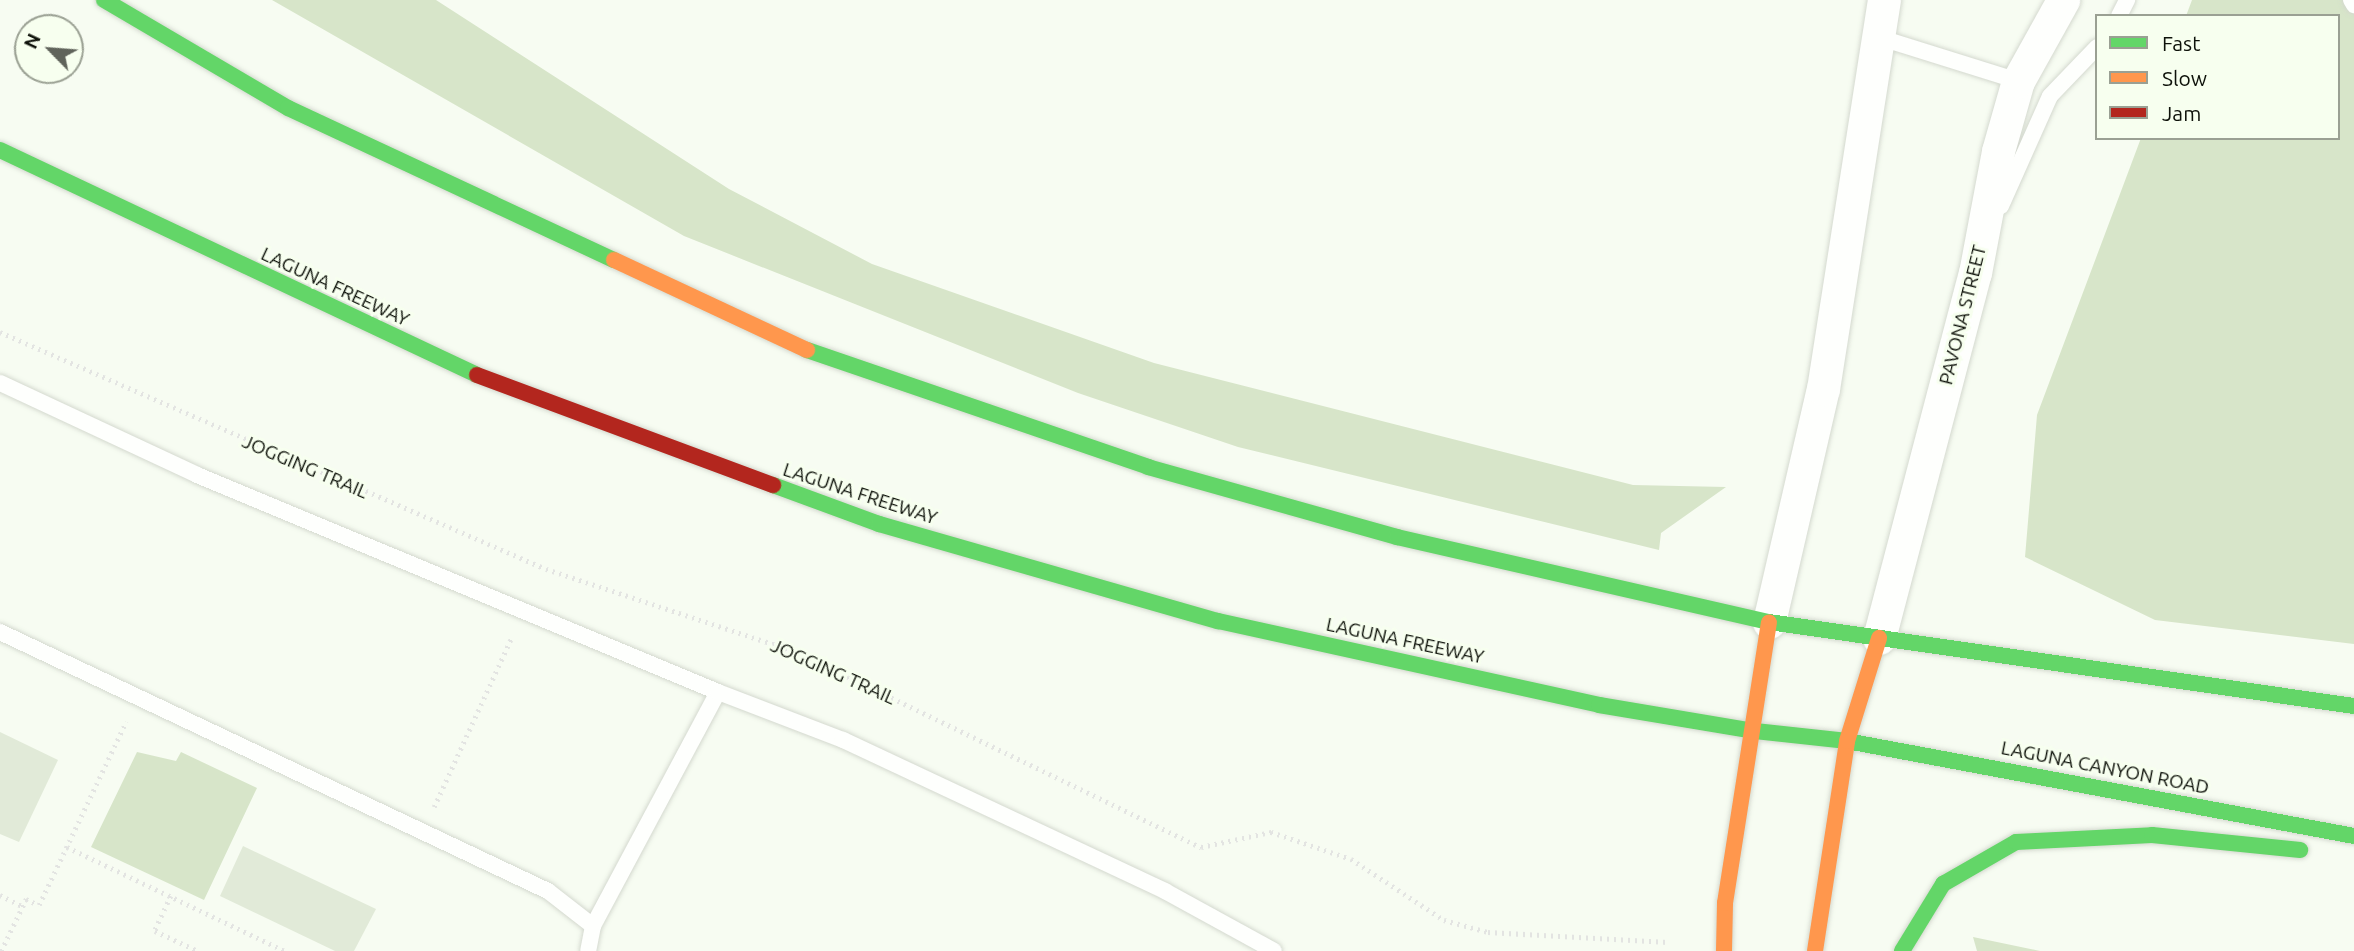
<!DOCTYPE html>
<style>
body{margin:0}
#map{position:relative;width:2354px;height:951px;overflow:hidden;background:#f7fcf2;font-family:Ubuntu,sans-serif}
div>[style]{position:absolute}
[style*='--x']{left:calc(var(--x)*1px);top:calc(var(--y)*1px);width:calc(var(--w)*1px);rotate:calc(var(--a)*1deg)}
.green>*{inset:0;background:#d7e5c9}
.building>*{inset:0;background:#e1ead8}
.path>*{height:4.5px;margin-top:-2.25px;transform-origin:0;background:repeating-linear-gradient(90deg,#e3e4e2 0 2px,transparent 0 7px)}
.roads{filter:drop-shadow(0 0 2px #d4d9cf) drop-shadow(0 0 2px #d4d9cf)}
.lane>*{height:16px;margin:-8px;padding:0 8px;transform-origin:8px;border-radius:8px;background:#fefffd}
.street>*{height:33px;margin:-16.5px;padding:0 16.5px;transform-origin:16.5px;border-radius:16.5px;background:#fefffd}
.fast>*{height:16px;margin:-8px;padding:0 8px;transform-origin:8px;border-radius:8px;background:#63d668}
.slow>*{height:16px;margin:-8px;padding:0 8px;transform-origin:8px;border-radius:8px;background:#ff974d}
.jam>*{height:16px;margin:-8px;padding:0 8px;transform-origin:8px;border-radius:8px;background:#b3261e}
span{translate:-50% -50%;white-space:nowrap;text-align:center;line-height:1.15;-webkit-text-stroke:6px #f7ffef;paint-order:stroke}
.street-label{font-size:19px;color:#0e120a}
.legend{position:absolute;left:2095px;top:14px;width:245px;height:126px;box-sizing:border-box;background:#f7ffef;border:2px solid #9aa093;margin:0;padding:9px 12px;list-style:none;font-size:21px;color:#0e120a}
.legend li{display:flex;align-items:center;gap:14px;height:35px}
.legend b{width:35px;border:2px solid #9aa093}
.north{position:absolute;left:14px;top:14px;width:70px;height:70px;box-sizing:border-box;background:#f7ffef;border:2px solid #9aa093;border-radius:50%;rotate:295deg;font-size:19px;font-weight:700;line-height:28px;text-align:center;color:#0e120a}
.north::after{content:'';display:block;margin:auto;width:24px;height:32px;background:#60645b;clip-path:polygon(50% 0,100% 100%,50% 72%,0 100%)}
</style>
<div id="map">
<div class="green">
<div style="clip-path:polygon(272px 0,436px 0,729px 189px,872px 264px,1154px 363px,1633px 485px,1726px 487px,1661px 533px,1659px 550px,1238px 447px,1078px 393px,684px 236px)"></div>
<div style="clip-path:polygon(2192px 0,2354px 0,2354px 644px,2155px 620px,2025px 557px,2037px 415px,2141px 138px,2338px 138px,2338px 16px,2186px 16px)"></div>
<div style="clip-path:polygon(137px 752px,176px 761px,181px 752px,257px 788px,204px 900px,91px 847px)"></div>
<div style="clip-path:polygon(1973px 937px,2040px 951px,1977px 951px)"></div>
</div>
<div class="building">
<div style="clip-path:polygon(0 732px,58px 760px,19px 842px,0 834px)"></div>
<div style="clip-path:polygon(243px 846px,376px 909px,354px 951px,335px 951px,220px 896px)"></div>
</div>
<div class="path">
<div style="--x:0;--y:332;--w:595;--a:23.46"></div>
<div style="--x:546;--y:569;--w:264;--a:18.3"></div>
<div style="--x:797;--y:652;--w:449;--a:25.8"></div>
<div style="--x:1201;--y:847;--w:72;--a:-12.1"></div>
<div style="--x:1271;--y:832;--w:84;--a:18.6"></div>
<div style="--x:1351;--y:859;--w:111;--a:33.3"></div>
<div style="--x:1444;--y:920;--w:46;--a:15.3"></div>
<div style="--x:1488;--y:932;--w:180;--a:3.2"></div>
<div style="--x:434;--y:807;--w:187;--a:-65.4"></div>
<div style="--x:67;--y:847;--w:242;--a:25.5"></div>
<div style="--x:0;--y:895;--w:25;--a:27"></div>
<div style="--x:171;--y:896;--w:38;--a:115"></div>
<div style="--x:155;--y:931;--w:47;--a:24.9"></div>
<div style="--x:1;--y:951;--w:58;--a:-64.3"></div>
<div style="--x:26;--y:899;--w:14;--a:25"></div>
<div style="--x:39;--y:905;--w:203;--a:-64.6"></div>
</div>
<div class="roads">
<div class="lane">
<div style="--x:2351;--y:0;--w:6;--a:59"></div>
<div style="--x:2119;--y:16;--w:18;--a:-63"></div>
<div style="--x:1881;--y:38;--w:144;--a:17.4"></div>
<div style="--x:2001;--y:206;--w:120;--a:-66"></div>
<div style="--x:2050;--y:96;--w:68;--a:-46.2"></div>
<div style="--x:0;--y:383;--w:217;--a:25"></div>
<div style="--x:197;--y:475;--w:564;--a:22.61"></div>
<div style="--x:0;--y:632;--w:606;--a:25.3"></div>
<div style="--x:548;--y:891;--w:57;--a:37.9"></div>
<div style="--x:593;--y:926;--w:25;--a:101"></div>
<div style="--x:593;--y:926;--w:265;--a:-61.9"></div>
<div style="--x:718;--y:692;--w:134;--a:21"></div>
<div style="--x:843;--y:740;--w:356;--a:25.1"></div>
<div style="--x:1165;--y:891;--w:124;--a:28.8"></div>
</div>
<div class="street">
<div style="--x:1769;--y:622;--w:239;--a:-77"></div>
<div style="--x:1823;--y:389;--w:394;--a:-81.1"></div>
<div style="--x:1879;--y:638;--w:377;--a:-75.3"></div>
<div style="--x:1975;--y:273;--w:124;--a:-79.3"></div>
<div style="--x:1998;--y:151;--w:73;--a:-74.1"></div>
<div style="--x:2018;--y:81;--w:93;--a:-60.9"></div>
</div>
<div class="fast">
<div style="--x:104;--y:0;--w:213;--a:30.4"></div>
<div style="--x:288;--y:108;--w:360;--a:25"></div>
<div style="--x:0;--y:150;--w:527;--a:25.25"></div>
<div style="--x:807;--y:350;--w:361;--a:18.9"></div>
<div style="--x:1148;--y:467;--w:259;--a:15.7"></div>
<div style="--x:1397;--y:537;--w:382;--a:12.9"></div>
<div style="--x:773;--y:485;--w:113;--a:20.2"></div>
<div style="--x:879;--y:524;--w:353;--a:16"></div>
<div style="--x:1218;--y:621;--w:390;--a:12.4"></div>
<div style="--x:1599;--y:705;--w:158;--a:9.5"></div>
<div style="--x:1769;--y:622;--w:591;--a:8.17"></div>
<div style="--x:1755;--y:731;--w:93;--a:6.2"></div>
<div style="--x:1847;--y:741;--w:516;--a:10.61"></div>
<div style="--x:1902;--y:951;--w:79;--a:-58.5"></div>
<div style="--x:1943;--y:884;--w:84;--a:-29.9"></div>
<div style="--x:2016;--y:842;--w:136;--a:-2.9"></div>
<div style="--x:2152;--y:835;--w:149;--a:5.8"></div>
</div>
<div class="slow">
<div style="--x:614;--y:260;--w:213;--a:25"></div>
<div style="--x:1724;--y:951;--w:48;--a:-88.8"></div>
<div style="--x:1725;--y:903;--w:284;--a:-81.1"></div>
<div style="--x:1815;--y:951;--w:212;--a:-81.3"></div>
<div style="--x:1847;--y:741;--w:108;--a:-72.7"></div>
</div>
<div class="jam">
<div style="--x:477;--y:375;--w:316;--a:20.4"></div>
</div>
</div>
<div class="street-label">
<span style="left:335px;top:287px;rotate:25deg">LAGUNA FREEWAY</span>
<span style="left:1963px;top:315px;rotate:-76deg">PAVONA STREET</span>
<span style="left:305px;top:467px;rotate:23deg">JOGGING TRAIL</span>
<span style="left:860px;top:494px;rotate:18deg">LAGUNA FREEWAY</span>
<span style="left:1405px;top:641px;rotate:12deg">LAGUNA FREEWAY</span>
<span style="left:833px;top:672px;rotate:24deg">JOGGING TRAIL</span>
<span style="left:2105px;top:768px;rotate:11deg">LAGUNA CANYON ROAD</span>
</div>
<ul class="legend">
<li><b style="height:9px;background:#63d668"></b>Fast</li>
<li><b style="height:9px;background:#ff974d"></b>Slow</li>
<li><b style="height:9px;background:#b3261e"></b>Jam</li>
</ul>
<div class="north">N</div>
</div>
